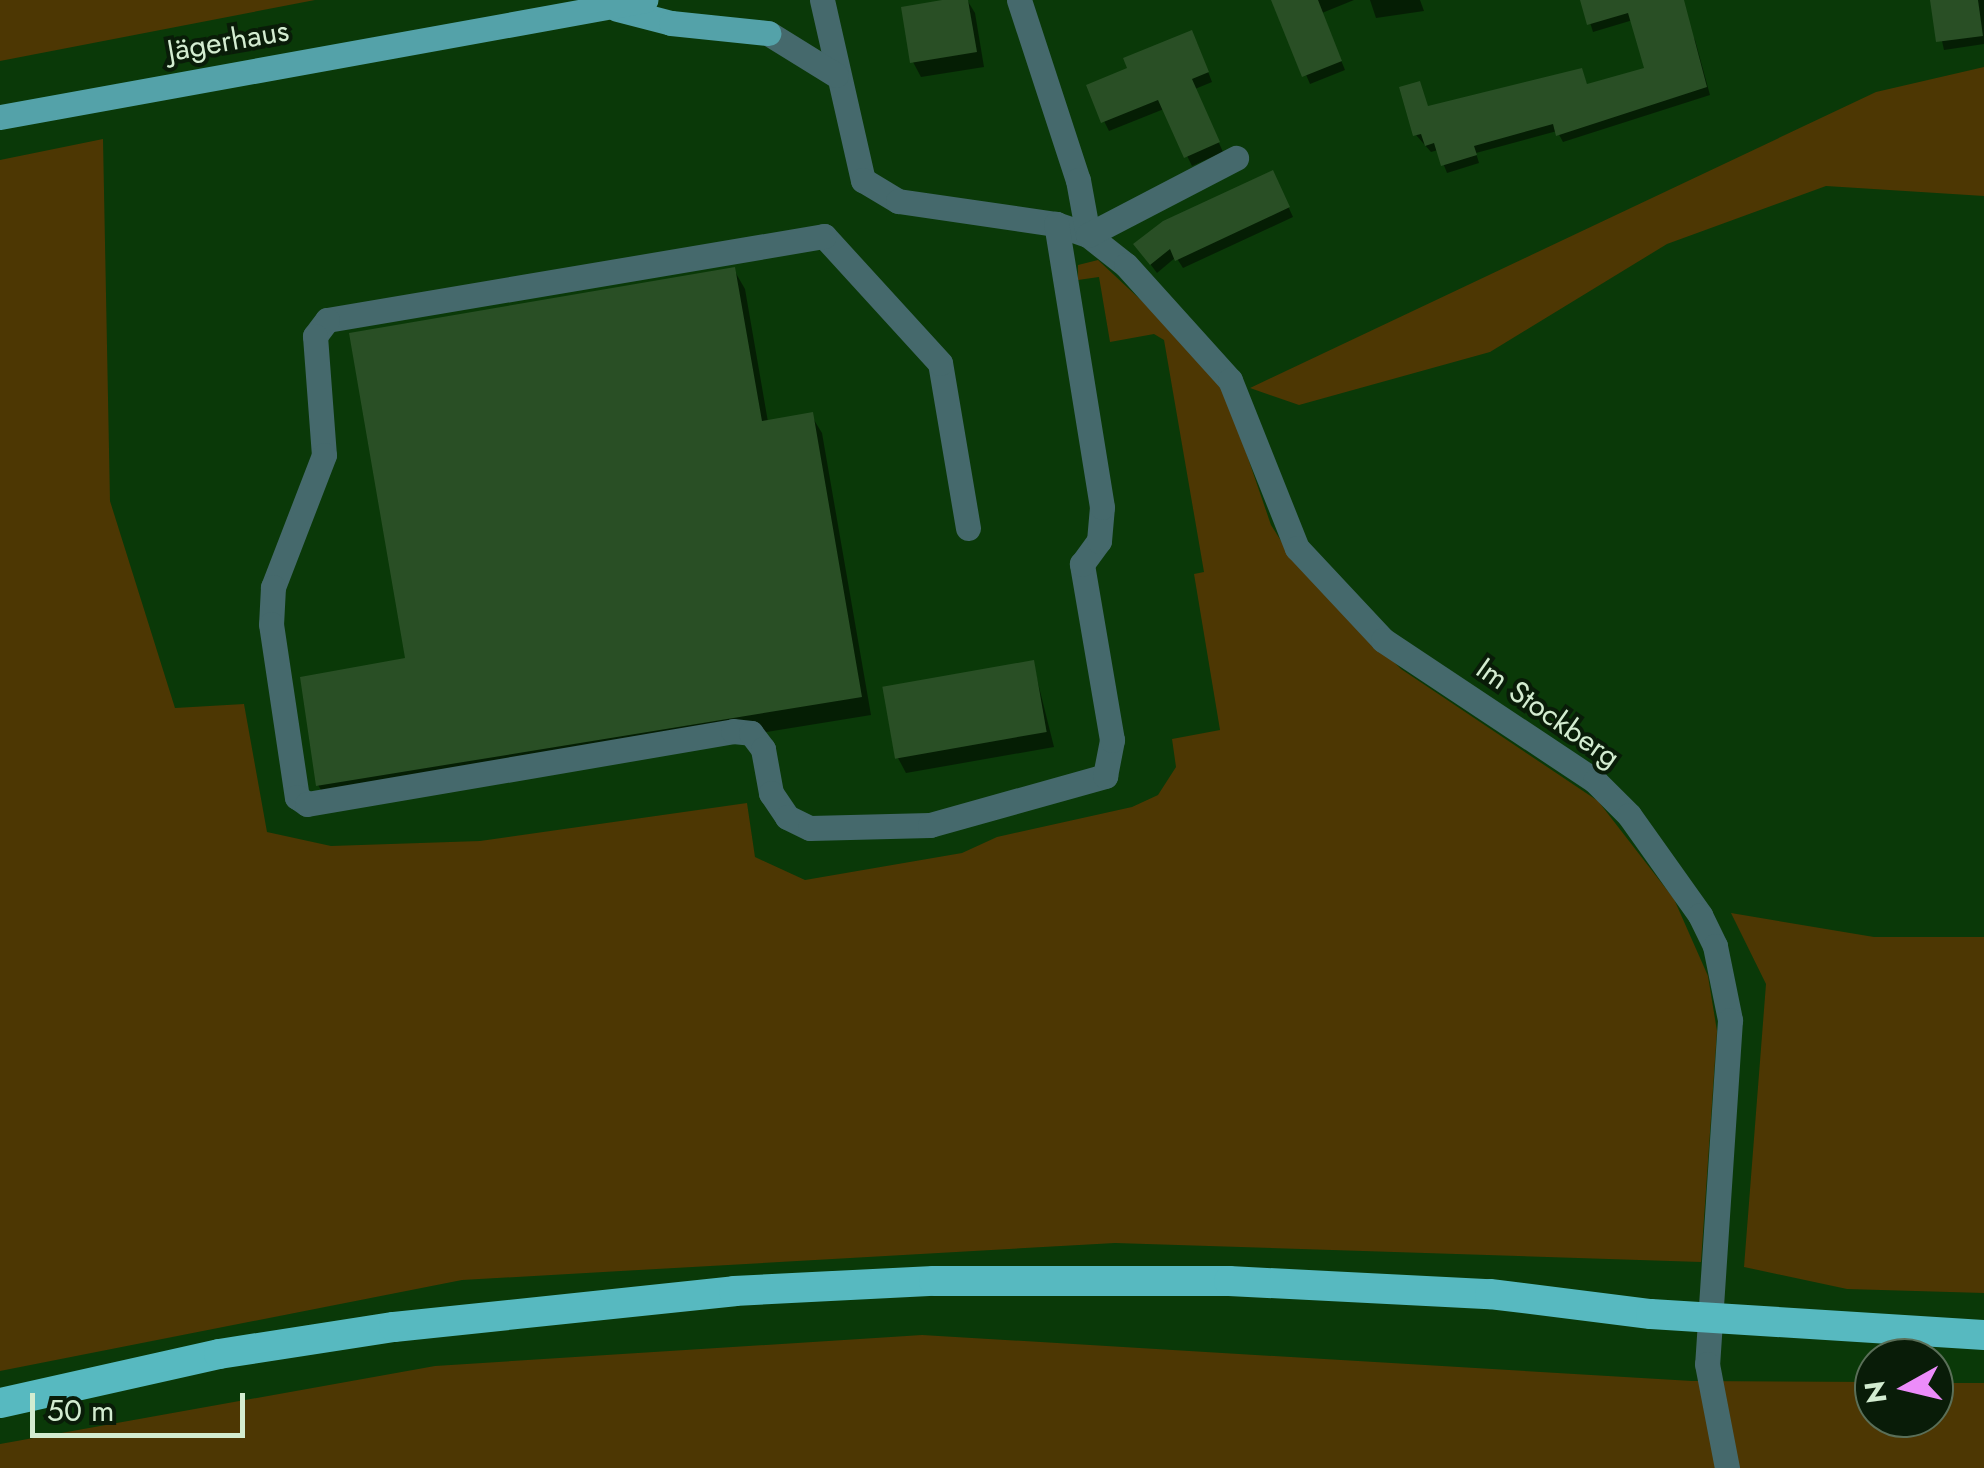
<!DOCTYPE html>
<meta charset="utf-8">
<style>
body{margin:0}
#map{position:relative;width:1984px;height:1468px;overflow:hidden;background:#0a3908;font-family:Jost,sans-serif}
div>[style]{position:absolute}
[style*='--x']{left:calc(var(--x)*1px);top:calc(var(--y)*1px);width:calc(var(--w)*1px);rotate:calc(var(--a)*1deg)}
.green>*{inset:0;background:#4d3703}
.shadow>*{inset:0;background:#0007}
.building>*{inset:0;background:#294f25;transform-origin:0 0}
.minor>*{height:25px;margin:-12.5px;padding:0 12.5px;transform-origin:12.5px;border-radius:12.5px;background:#45696c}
.major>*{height:25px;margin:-12.5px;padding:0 12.5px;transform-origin:12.5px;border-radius:12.5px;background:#54a2a9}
.highway>*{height:30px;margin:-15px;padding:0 15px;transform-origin:15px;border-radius:15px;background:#57b9c0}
span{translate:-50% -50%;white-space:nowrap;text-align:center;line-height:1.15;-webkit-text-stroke:8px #091c08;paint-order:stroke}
.street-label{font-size:30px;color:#d3ecd0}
.north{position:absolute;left:1854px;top:1338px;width:100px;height:100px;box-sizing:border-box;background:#091c08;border:2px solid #5a6f58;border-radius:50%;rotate:262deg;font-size:28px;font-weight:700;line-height:40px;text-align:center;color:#d3ecd0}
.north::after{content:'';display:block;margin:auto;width:35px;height:45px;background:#ec8cfa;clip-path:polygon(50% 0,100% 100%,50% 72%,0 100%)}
.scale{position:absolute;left:30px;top:1393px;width:215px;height:45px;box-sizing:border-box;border:5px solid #d3ecd0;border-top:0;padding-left:12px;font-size:30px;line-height:35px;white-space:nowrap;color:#d3ecd0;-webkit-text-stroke:8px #091c08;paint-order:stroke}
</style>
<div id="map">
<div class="green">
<div style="clip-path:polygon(0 0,315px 0,0 61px)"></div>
<div style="clip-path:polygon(1984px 67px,1984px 196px,1826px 186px,1667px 244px,1490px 352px,1299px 405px,1250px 388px,1876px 92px)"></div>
<div style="clip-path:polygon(103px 139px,110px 501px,175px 708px,244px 704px,267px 832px,331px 846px,480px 841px,747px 803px,755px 857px,805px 880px,962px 853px,997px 837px,1132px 807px,1158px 795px,1176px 767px,1172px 739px,1220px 730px,1194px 574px,1204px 572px,1164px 340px,1154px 334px,1110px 342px,1099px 277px,1078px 280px,1078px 265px,1098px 260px,1189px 345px,1226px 394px,1271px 525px,1295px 563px,1401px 669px,1598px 801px,1674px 899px,1708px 976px,1717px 1031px,1701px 1262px,1115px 1243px,462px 1280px,0 1371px,0 160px)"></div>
<div style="clip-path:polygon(1731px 913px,1874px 937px,1984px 937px,1984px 1293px,1847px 1289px,1744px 1267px,1766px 984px)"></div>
<div style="clip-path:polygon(922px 1335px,1692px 1381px,1874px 1382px,1874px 1418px,1934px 1418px,1934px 1383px,1984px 1383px,1984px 1468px,0 1468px,0 1444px,435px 1366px)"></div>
</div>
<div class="shadow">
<div style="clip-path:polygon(957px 0,967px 0,975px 13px,984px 67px,921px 77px,913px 62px)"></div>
<div style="clip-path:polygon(1274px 0,1354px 0,1322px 13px,1345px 70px,1310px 84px)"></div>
<div style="clip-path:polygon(1370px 0,1420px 0,1424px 11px,1376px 18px)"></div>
<div style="clip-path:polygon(1583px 0,1665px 0,1695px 40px,1710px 95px,1563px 142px,1557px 131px,1476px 153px,1479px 163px,1447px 173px,1438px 150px,1431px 152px,1416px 135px,1403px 89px,1428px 108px,1581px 71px,1588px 86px,1647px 69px,1633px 20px,1593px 32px)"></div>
<div style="clip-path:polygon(1933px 0,1984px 0,1984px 44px,1944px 50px)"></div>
<div style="clip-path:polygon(1197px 43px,1212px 82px,1195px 89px,1223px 152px,1192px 166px,1164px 109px,1109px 131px,1104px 121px)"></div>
<div style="clip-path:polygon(1277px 182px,1293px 217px,1183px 268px,1176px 257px,1157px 273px,1142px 253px)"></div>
<div style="clip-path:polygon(734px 270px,745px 289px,768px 422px,811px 415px,822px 433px,871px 715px,329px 803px,318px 785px,408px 660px)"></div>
<div style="clip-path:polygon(1033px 663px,1054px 747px,906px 773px,898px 758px)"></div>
</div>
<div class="building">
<div style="clip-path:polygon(942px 0,968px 0,977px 52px,910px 63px,901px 7px)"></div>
<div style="clip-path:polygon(1271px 0,1318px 0,1342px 61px,1302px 77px)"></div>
<div style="clip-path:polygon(1580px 0,1684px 0,1707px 87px,1556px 136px,1553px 124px,1474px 146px,1477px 155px,1441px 166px,1434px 143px,1425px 146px,1421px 134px,1413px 136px,1399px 87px,1420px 81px,1428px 106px,1582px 68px,1587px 84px,1644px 68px,1628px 13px,1587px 25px)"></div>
<div style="clip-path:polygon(1930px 0,1978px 0,1983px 36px,1936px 42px)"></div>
<div style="clip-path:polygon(1192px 30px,1209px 72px,1192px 79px,1220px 142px,1184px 158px,1158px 100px,1101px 123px,1086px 85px,1127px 68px,1123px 58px)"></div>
<div style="clip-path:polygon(1273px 170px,1290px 207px,1175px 261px,1170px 249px,1150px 265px,1133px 244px,1163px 221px)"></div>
<div style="clip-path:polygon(735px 267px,762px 421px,813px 412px,862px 697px,316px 786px,300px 677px,405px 658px,349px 333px)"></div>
<div style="left:1034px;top:660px;width:73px;height:154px;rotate:80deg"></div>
</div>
<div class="minor">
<div style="--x:822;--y:0;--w:185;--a:77.2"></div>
<div style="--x:863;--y:180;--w:41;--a:31"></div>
<div style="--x:898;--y:201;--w:160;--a:8.3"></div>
<div style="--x:1056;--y:224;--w:34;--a:19"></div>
<div style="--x:1088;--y:235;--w:48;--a:38.3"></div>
<div style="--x:1126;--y:265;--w:155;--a:47.9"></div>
<div style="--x:1230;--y:380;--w:181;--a:68.3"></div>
<div style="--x:1297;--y:548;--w:126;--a:46.9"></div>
<div style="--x:1383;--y:640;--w:255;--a:33.6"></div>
<div style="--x:1595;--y:781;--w:48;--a:45"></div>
<div style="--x:1629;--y:815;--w:123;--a:54.6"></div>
<div style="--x:1700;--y:915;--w:34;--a:64"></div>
<div style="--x:1715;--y:946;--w:76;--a:78.5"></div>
<div style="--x:1730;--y:1020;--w:345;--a:93.8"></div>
<div style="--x:1707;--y:1364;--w:106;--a:79.1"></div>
<div style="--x:1019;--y:0;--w:189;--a:71.9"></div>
<div style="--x:1078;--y:180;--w:56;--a:79.7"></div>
<div style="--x:768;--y:33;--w:80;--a:31.7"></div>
<div style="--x:1088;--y:235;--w:167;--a:-27.5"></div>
<div style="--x:968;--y:528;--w:167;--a:-99.6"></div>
<div style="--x:940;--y:363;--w:172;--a:-132.4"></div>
<div style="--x:824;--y:236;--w:504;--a:170.41"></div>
<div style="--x:327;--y:320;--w:20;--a:127"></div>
<div style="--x:315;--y:336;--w:119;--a:85.7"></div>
<div style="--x:324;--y:455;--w:142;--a:111.1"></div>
<div style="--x:273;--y:587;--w:37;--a:93"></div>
<div style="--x:271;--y:624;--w:175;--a:81.5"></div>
<div style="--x:297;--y:797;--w:12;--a:35"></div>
<div style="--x:307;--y:804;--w:432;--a:-9.7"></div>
<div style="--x:733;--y:731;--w:18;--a:6"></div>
<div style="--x:751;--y:733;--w:20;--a:53"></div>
<div style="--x:763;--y:749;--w:45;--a:79.7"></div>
<div style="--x:771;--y:793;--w:29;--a:56"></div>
<div style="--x:787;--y:817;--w:25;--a:26"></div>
<div style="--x:810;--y:828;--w:120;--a:-1.4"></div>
<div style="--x:930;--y:825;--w:182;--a:-15.6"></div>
<div style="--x:1105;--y:776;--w:37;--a:-79"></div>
<div style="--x:1112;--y:740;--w:179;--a:-99.7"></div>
<div style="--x:1082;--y:564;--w:29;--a:-54"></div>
<div style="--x:1099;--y:541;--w:34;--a:-85"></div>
<div style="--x:1102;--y:507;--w:287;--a:-99.2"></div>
</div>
<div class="major">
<div style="--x:617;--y:9;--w:56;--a:14.5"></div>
<div style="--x:671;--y:23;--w:98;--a:5.9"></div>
<div style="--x:0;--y:117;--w:656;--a:-10.28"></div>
</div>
<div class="highway">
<div style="--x:0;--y:1403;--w:224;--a:-12.6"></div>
<div style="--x:219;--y:1354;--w:177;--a:-8.8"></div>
<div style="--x:394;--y:1327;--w:342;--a:-6"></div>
<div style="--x:734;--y:1291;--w:200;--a:-2.9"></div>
<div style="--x:934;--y:1281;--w:295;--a:0"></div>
<div style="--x:1229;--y:1281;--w:261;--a:2.9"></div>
<div style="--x:1490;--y:1294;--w:162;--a:7.1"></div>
<div style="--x:1651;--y:1314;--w:334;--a:3.6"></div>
</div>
<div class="street-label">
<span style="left:228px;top:41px;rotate:-10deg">Jägerhaus</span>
<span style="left:1548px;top:713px;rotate:35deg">Im Stockberg</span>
</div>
<div class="north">N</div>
<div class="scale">50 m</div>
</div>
